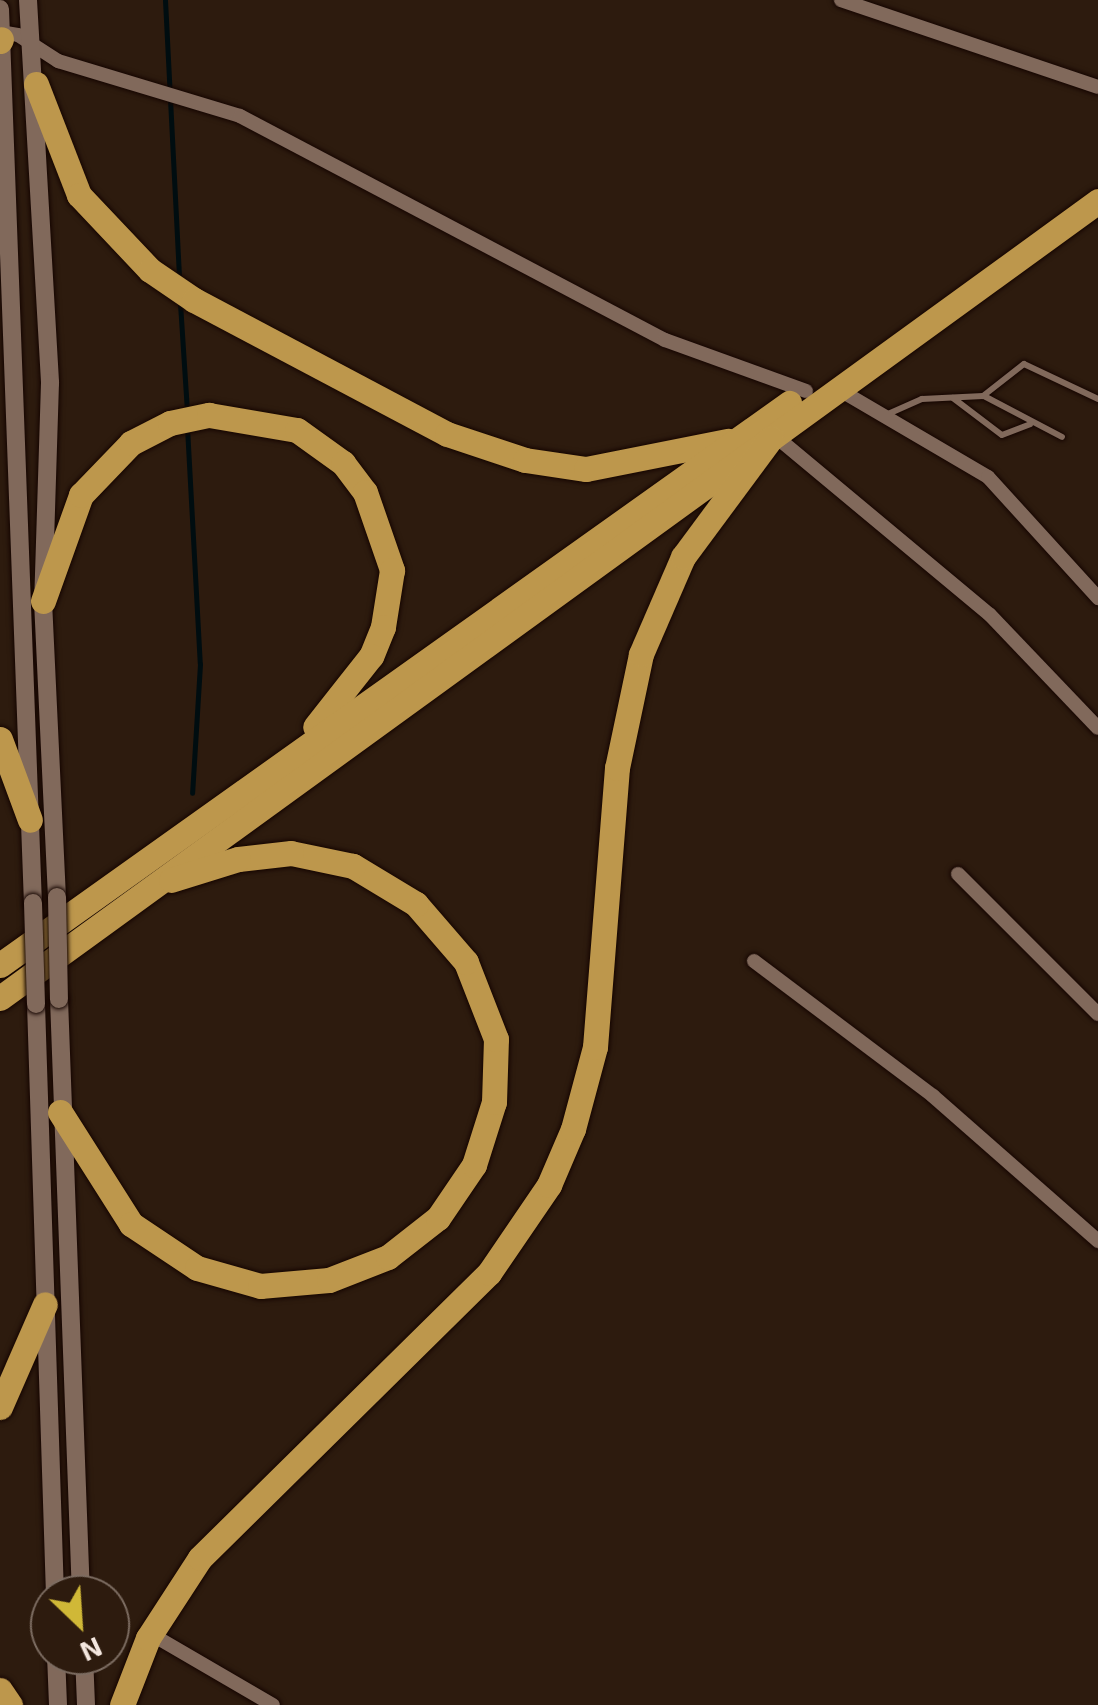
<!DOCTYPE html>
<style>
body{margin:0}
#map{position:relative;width:1098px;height:1705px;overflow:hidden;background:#2d1b0e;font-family:"Exo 2",sans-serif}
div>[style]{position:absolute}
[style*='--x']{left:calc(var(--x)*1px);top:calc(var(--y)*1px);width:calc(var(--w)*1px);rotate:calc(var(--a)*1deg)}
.stream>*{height:5px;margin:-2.5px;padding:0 2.5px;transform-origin:2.5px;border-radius:2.5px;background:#000d10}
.roads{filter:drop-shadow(0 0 2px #150500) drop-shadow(0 0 2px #150500)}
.lane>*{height:6px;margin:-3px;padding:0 3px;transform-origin:3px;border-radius:3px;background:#81695b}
.street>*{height:14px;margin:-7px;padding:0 7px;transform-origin:7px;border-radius:7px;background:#81695b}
.secondary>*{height:18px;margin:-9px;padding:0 9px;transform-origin:9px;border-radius:9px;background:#81695b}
.highway>*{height:25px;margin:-12.5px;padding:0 12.5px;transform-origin:12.5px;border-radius:12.5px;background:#bd974c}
.bridges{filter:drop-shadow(0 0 2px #150500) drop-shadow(0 0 2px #150500)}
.secondary-bridge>*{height:18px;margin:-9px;padding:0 9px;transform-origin:9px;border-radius:9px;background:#81695b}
span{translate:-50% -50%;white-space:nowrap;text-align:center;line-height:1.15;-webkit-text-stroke:10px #2d1b0e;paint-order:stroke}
.north{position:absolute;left:30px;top:1575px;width:100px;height:100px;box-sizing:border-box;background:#2d1b0e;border:2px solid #7c6c61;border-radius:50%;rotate:155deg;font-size:28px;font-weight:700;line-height:40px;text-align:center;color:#f3e6de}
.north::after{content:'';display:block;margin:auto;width:35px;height:45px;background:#d0b837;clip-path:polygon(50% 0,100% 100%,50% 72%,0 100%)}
</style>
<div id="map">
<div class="stream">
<div style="--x:165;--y:0;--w:277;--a:87.1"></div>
<div style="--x:180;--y:303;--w:108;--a:86.3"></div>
<div style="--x:187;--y:427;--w:237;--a:86.9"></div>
<div style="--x:200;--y:664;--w:129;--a:93.5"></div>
</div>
<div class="roads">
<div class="lane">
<div style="--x:984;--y:396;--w:88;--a:27.7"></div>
<div style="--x:953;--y:398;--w:61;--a:37.1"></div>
<div style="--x:1002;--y:435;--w:30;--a:-21"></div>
<div style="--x:888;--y:414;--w:37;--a:-24"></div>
<div style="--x:922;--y:399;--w:61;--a:-2.8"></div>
<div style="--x:983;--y:396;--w:52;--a:-38"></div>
<div style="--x:1024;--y:364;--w:82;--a:25.3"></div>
</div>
<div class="street">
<div style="--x:841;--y:0;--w:271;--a:18.7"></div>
<div style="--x:0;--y:32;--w:18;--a:9"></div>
<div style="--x:18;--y:35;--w:48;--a:33"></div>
<div style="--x:58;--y:61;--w:190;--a:16.8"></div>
<div style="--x:240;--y:116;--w:480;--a:27.8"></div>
<div style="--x:665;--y:340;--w:150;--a:19.9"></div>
<div style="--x:838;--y:389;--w:174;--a:30.4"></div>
<div style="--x:988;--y:477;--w:164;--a:47.7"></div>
<div style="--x:774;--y:435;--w:281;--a:39.8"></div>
<div style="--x:990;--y:615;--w:156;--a:46.3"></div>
<div style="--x:958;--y:874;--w:198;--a:45"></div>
<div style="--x:754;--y:961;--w:224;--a:37"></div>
<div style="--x:933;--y:1096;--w:220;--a:41.3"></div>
<div style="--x:151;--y:1634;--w:141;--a:30.2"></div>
</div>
<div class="secondary">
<div style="--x:28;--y:0;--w:384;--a:86.7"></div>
<div style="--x:50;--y:383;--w:218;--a:91.8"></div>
<div style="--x:43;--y:601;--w:296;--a:87.3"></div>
<div style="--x:0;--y:9;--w:895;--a:87.89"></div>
<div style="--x:59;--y:999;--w:596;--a:87.89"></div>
<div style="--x:36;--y:1004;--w:591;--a:88.16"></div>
<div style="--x:56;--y:1655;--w:50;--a:87.7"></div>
<div style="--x:84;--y:1655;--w:50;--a:87.7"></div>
</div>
<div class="highway">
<div style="--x:0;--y:41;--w:2;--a:-63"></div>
<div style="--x:36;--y:84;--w:119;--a:68.8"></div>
<div style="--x:79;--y:195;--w:103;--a:46.6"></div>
<div style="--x:150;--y:270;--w:53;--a:34.3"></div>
<div style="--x:194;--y:300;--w:286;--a:27.9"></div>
<div style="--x:447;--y:434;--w:82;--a:18.4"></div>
<div style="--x:525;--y:460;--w:62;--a:8.4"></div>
<div style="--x:586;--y:469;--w:145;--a:-11.2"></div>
<div style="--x:43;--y:601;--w:113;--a:-70.3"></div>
<div style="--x:81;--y:495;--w:72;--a:-46.1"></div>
<div style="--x:131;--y:443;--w:44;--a:-27.1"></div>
<div style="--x:170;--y:423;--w:40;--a:-12"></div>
<div style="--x:209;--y:415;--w:89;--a:9.7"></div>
<div style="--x:297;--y:430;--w:57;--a:35.7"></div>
<div style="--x:343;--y:463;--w:36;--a:53"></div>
<div style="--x:365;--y:492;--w:83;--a:70.9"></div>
<div style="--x:392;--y:570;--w:58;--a:99"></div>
<div style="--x:383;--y:627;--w:31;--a:112"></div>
<div style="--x:371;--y:656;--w:90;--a:128.3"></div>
<div style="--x:0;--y:739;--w:86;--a:69.7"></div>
<div style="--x:0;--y:965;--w:969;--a:-35.46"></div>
<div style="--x:0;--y:998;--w:1357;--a:-35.97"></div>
<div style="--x:60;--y:1112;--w:133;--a:57.6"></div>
<div style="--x:131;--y:1224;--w:79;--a:33.7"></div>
<div style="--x:197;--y:1268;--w:66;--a:15.9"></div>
<div style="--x:260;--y:1286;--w:69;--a:-5"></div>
<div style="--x:329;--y:1280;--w:63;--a:-21.3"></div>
<div style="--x:388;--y:1257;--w:63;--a:-38"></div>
<div style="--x:438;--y:1218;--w:64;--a:-55.8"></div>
<div style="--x:474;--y:1165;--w:66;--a:-72.4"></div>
<div style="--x:494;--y:1102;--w:63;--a:-88.2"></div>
<div style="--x:496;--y:1039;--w:83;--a:-111.3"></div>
<div style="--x:466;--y:962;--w:77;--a:-130.8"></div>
<div style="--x:416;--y:904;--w:74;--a:-148.9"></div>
<div style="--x:353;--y:866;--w:63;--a:-168.2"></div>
<div style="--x:291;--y:853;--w:53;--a:173.5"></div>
<div style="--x:238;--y:859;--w:70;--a:162.6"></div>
<div style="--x:0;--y:1407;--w:112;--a:-66.4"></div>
<div style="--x:0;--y:1690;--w:18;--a:56"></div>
<div style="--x:122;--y:1705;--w:72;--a:-68.8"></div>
<div style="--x:148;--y:1638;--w:95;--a:-57"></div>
<div style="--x:200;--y:1558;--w:406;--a:-44.6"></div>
<div style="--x:489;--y:1273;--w:107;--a:-55.7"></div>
<div style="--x:549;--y:1185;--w:61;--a:-66.8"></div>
<div style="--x:573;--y:1129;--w:85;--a:-75"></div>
<div style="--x:595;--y:1047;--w:280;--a:-85.5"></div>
<div style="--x:617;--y:768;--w:116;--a:-78.1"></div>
<div style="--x:641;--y:654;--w:106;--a:-66.6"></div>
<div style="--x:683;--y:557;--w:148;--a:-53.5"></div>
</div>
</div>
<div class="bridges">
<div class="secondary-bridge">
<div style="--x:57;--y:897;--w:102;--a:88.9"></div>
<div style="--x:33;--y:903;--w:101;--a:88.3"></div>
</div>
</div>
<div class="north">N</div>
</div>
